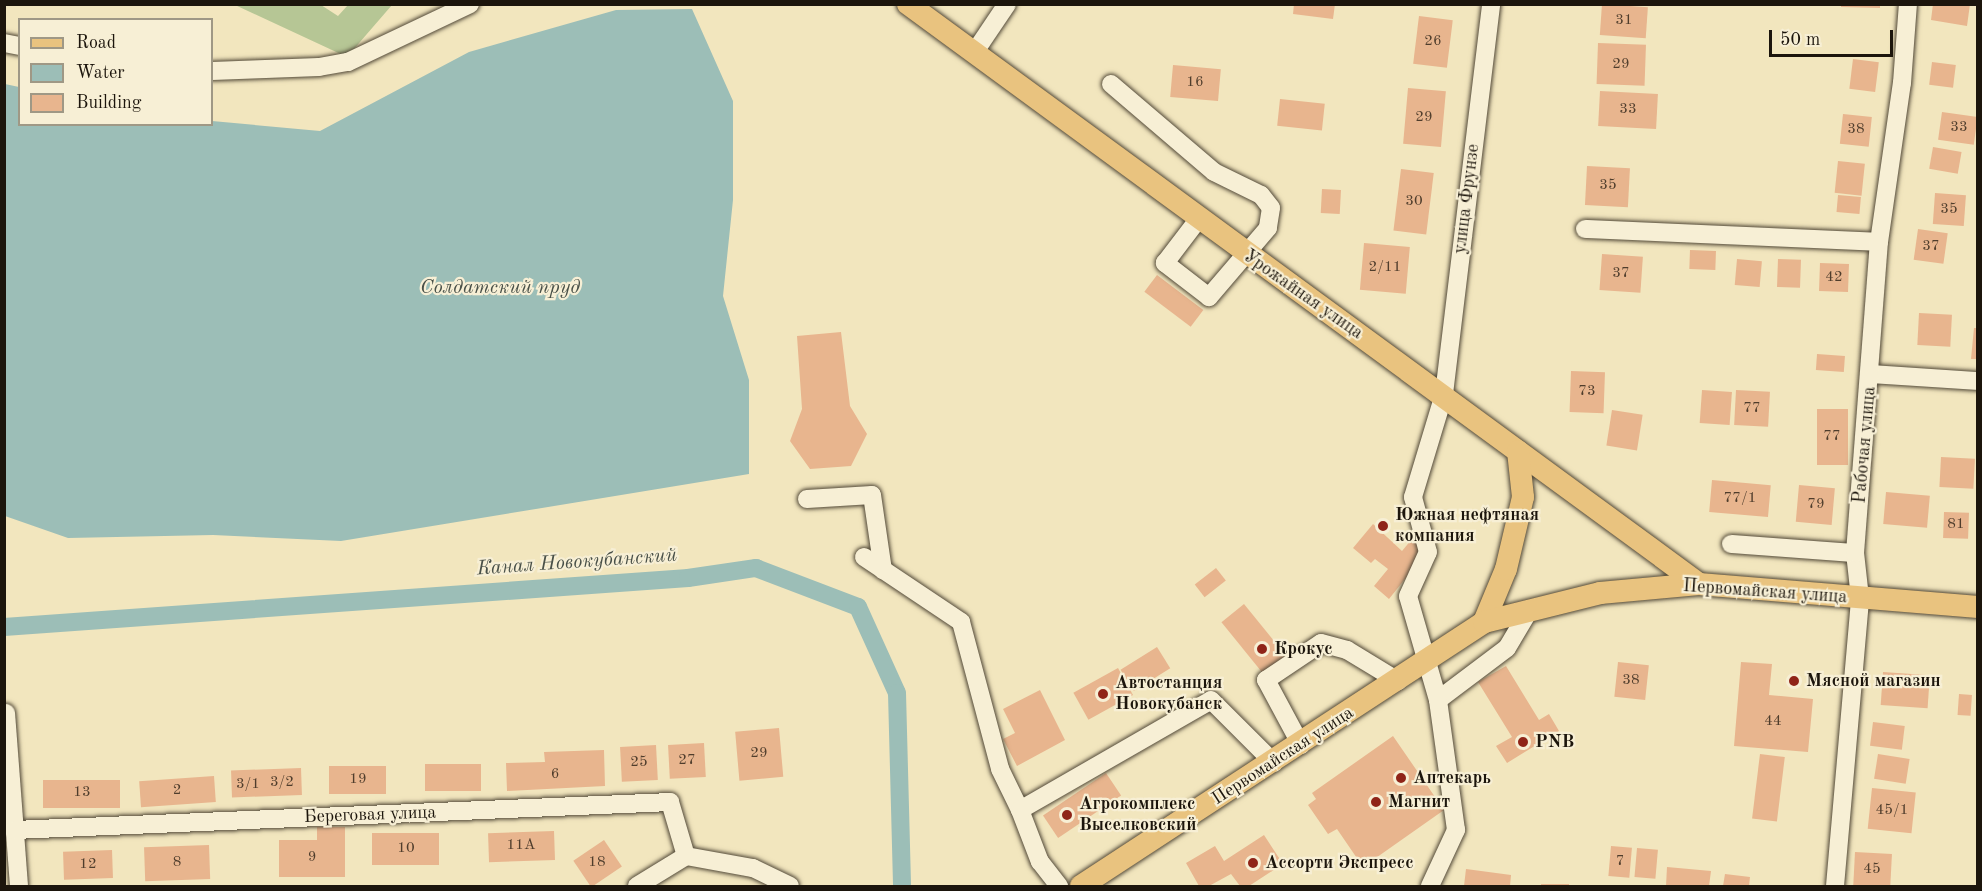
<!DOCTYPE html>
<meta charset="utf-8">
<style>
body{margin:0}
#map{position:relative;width:1982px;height:891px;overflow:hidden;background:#f2e6be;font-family:"Old Standard TT",serif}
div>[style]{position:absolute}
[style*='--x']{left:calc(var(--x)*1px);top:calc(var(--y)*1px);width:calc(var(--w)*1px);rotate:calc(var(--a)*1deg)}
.green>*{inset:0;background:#b6c695}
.water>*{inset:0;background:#9cbeb7}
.canal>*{height:18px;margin:-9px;padding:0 9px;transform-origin:9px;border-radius:9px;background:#9cbeb7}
.building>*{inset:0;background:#e8b58e;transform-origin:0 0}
.roads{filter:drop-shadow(0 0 2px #524938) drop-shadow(0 0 2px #524938)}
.minor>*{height:18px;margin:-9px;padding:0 9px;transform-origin:9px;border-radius:9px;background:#f7efd5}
.major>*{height:22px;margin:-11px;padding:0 11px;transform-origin:11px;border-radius:11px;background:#e9c37f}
.dots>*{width:16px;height:16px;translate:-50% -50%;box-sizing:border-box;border:3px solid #f7efd5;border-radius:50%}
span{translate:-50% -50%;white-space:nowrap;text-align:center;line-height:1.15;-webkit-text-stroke:4.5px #f7efd5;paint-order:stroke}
.number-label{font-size:15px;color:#4f3d2c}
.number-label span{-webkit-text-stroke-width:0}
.street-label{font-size:18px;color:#1c150c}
.poi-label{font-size:18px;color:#1c150c;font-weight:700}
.left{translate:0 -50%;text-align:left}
.water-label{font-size:20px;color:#495048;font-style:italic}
.frame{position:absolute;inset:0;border:6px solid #1c150c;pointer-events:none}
.legend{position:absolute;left:18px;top:18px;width:195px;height:108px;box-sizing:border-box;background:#f7efd5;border:2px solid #9f9885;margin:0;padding:8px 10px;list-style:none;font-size:18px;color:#1c150c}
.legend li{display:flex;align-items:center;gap:12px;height:30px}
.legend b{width:30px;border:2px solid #9f9885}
.scale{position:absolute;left:1769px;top:30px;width:124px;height:27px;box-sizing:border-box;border:3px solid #1c150c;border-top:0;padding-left:8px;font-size:18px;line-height:21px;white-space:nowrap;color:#1c150c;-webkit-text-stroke:4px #f7efd5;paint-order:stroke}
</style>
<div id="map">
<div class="green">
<div style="clip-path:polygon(235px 5px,321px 5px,338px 16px,348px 5px,392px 5px,347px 57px)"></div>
</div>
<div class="water">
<div style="clip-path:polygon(692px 9px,733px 101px,733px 200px,723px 296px,749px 380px,749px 474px,341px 541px,213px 535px,68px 538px,5px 516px,5px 84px,19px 87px,20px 124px,212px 124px,212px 121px,320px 131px,469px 52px,616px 10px)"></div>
</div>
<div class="canal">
<div style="--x:4;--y:627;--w:686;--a:-4.1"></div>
<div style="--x:688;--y:578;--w:69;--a:-8.4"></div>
<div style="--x:756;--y:568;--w:109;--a:20.9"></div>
<div style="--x:858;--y:607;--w:94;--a:65.6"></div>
<div style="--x:897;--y:693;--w:193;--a:88.5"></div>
</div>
<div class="building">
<div style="clip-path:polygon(1294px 4px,1335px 4px,1333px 19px,1293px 14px)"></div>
<div style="left:1602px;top:4px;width:46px;height:31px;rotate:4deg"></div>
<div style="clip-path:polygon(1841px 4px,1880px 4px,1880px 8px,1841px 7px)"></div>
<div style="clip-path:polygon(1933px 4px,1970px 4px,1967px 26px,1931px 20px)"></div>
<div style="left:1419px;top:16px;width:34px;height:48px;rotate:7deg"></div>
<div style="left:1598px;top:43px;width:48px;height:41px;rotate:2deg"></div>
<div style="left:1853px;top:59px;width:26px;height:30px;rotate:7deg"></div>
<div style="left:1932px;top:62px;width:24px;height:23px;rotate:7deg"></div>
<div style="left:1173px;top:65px;width:48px;height:32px;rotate:5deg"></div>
<div style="left:1408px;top:88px;width:38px;height:56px;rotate:5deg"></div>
<div style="left:1600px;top:91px;width:58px;height:35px;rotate:3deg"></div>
<div style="left:1280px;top:99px;width:45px;height:27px;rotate:6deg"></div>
<div style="left:1942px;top:112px;width:36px;height:28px;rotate:8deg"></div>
<div style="left:1843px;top:114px;width:29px;height:30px;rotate:6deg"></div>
<div style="left:1933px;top:147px;width:29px;height:22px;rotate:10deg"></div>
<div style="left:1838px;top:161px;width:27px;height:32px;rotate:6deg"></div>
<div style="left:1587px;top:166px;width:43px;height:39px;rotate:3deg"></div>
<div style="left:1401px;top:169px;width:33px;height:62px;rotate:7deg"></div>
<div style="left:1322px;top:189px;width:19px;height:24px;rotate:3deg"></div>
<div style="left:1935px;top:193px;width:31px;height:31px;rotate:4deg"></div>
<div style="left:1838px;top:195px;width:23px;height:17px;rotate:5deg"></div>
<div style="left:1918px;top:229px;width:30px;height:31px;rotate:8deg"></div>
<div style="left:1364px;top:243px;width:46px;height:47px;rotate:5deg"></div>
<div style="left:1690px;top:250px;width:26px;height:19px;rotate:2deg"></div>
<div style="left:1602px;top:254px;width:41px;height:36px;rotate:4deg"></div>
<div style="left:1737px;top:259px;width:25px;height:26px;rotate:5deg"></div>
<div style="left:1778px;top:259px;width:23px;height:28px;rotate:2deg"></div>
<div style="left:1820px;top:263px;width:29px;height:28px;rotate:2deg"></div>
<div style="left:1157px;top:275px;width:58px;height:21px;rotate:37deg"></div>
<div style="left:1919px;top:313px;width:33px;height:32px;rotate:3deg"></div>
<div style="clip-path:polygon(1974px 328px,1978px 328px,1978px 359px,1971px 359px)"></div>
<div style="clip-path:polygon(841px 332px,850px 406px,867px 434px,851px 466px,810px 469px,790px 441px,802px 409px,797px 336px)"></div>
<div style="left:1817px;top:354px;width:28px;height:16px;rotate:4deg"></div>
<div style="left:1571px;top:371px;width:34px;height:41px;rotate:2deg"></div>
<div style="left:1702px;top:390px;width:30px;height:33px;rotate:4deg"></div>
<div style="left:1736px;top:390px;width:34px;height:35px;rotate:3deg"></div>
<div style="left:1817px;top:409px;width:31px;height:56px"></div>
<div style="left:1612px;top:410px;width:31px;height:36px;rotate:9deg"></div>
<div style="left:1941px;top:457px;width:34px;height:30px;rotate:3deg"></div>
<div style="left:1712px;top:480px;width:59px;height:32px;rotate:5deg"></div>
<div style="left:1799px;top:485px;width:36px;height:37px;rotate:5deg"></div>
<div style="left:1886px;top:492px;width:44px;height:32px;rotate:5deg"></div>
<div style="left:1944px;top:512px;width:25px;height:26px;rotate:2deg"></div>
<div style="clip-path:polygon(1373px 524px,1402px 551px,1417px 533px,1432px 545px,1389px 599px,1374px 586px,1388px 569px,1375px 559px,1371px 563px,1353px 548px)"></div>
<div style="left:1216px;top:568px;width:16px;height:27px;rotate:52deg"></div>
<div style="left:1244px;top:604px;width:77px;height:29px;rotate:51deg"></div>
<div style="left:1157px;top:647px;width:25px;height:43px;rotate:58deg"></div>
<div style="left:1618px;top:662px;width:31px;height:35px;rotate:6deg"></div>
<div style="clip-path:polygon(1741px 662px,1772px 664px,1769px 695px,1813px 699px,1808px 752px,1734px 746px)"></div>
<div style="clip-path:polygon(1506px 666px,1539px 720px,1549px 714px,1559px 731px,1507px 763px,1496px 746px,1512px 737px,1478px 682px)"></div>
<div style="left:1118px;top:668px;width:31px;height:51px;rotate:61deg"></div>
<div style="left:1883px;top:672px;width:47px;height:33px;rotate:4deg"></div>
<div style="clip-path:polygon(1040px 690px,1065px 740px,1017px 766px,1003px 739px,1015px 733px,1003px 709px)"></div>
<div style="left:1959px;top:694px;width:13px;height:21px;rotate:4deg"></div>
<div style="left:1873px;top:722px;width:32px;height:24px;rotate:7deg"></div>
<div style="left:779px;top:728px;width:49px;height:44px;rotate:85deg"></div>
<div style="clip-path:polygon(1393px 736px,1444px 810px,1363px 867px,1337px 829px,1328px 834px,1308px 805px,1316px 799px,1312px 793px)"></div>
<div style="left:704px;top:743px;width:34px;height:36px;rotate:87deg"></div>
<div style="left:656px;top:745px;width:35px;height:36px;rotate:87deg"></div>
<div style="clip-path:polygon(604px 750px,605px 786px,507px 791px,506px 763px,545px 762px,544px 752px)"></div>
<div style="left:1760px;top:754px;width:25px;height:65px;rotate:7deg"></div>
<div style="left:1878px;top:754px;width:32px;height:25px;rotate:9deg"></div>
<div style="left:425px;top:764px;width:56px;height:27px"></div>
<div style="left:329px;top:766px;width:57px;height:28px"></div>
<div style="left:301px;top:768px;width:27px;height:70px;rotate:88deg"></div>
<div style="left:1106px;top:773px;width:27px;height:76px;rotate:56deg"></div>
<div style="left:214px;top:776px;width:26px;height:75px;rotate:86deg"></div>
<div style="left:43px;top:780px;width:77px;height:28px"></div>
<div style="left:1872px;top:788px;width:44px;height:41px;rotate:6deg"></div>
<div style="clip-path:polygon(317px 827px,345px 827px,345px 877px,279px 877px,279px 840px,317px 840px)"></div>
<div style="left:554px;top:831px;width:29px;height:66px;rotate:88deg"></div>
<div style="left:372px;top:833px;width:67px;height:32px"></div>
<div style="clip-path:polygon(1264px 835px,1283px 864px,1249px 886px,1240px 886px,1231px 874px,1209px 886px,1199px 886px,1186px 863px,1215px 846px,1224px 861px)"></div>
<div style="left:604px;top:840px;width:32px;height:37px;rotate:56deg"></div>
<div style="left:209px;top:845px;width:34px;height:65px;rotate:88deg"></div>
<div style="left:1611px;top:846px;width:21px;height:30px;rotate:5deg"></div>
<div style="left:1637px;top:848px;width:21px;height:29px;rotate:5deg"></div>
<div style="left:112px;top:850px;width:28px;height:49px;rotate:88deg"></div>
<div style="left:1855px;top:852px;width:37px;height:33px;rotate:3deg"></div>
<div style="clip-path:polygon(1667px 867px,1711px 871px,1709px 886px,1666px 886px)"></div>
<div style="clip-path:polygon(1466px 869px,1511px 875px,1510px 886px,1464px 886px)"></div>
<div style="clip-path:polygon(1725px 874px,1750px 877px,1749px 886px,1723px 886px)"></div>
<div style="left:1541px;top:884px;width:28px;height:2px"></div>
</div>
<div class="roads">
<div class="minor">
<div style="--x:4;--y:43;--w:16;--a:11"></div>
<div style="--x:974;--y:53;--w:59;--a:-56"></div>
<div style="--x:212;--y:71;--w:107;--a:-2.1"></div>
<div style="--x:319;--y:67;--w:29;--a:-10"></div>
<div style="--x:348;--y:62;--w:135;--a:-25.4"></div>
<div style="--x:1111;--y:84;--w:135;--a:40.5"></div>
<div style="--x:1214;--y:172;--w:52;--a:26.1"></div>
<div style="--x:1261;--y:195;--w:16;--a:52"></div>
<div style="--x:1271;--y:208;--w:20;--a:99"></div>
<div style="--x:1268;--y:228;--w:91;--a:130.5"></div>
<div style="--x:1209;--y:297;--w:56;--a:-142.3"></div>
<div style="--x:1165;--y:263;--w:58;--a:-52.7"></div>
<div style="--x:1585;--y:229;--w:294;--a:2.5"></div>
<div style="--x:1872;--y:374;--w:106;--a:3.8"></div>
<div style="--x:807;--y:499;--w:65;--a:-3.5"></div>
<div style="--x:872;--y:495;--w:76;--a:81.7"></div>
<div style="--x:1731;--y:544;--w:124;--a:4.2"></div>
<div style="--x:864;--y:557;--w:117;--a:33.8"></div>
<div style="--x:961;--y:622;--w:152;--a:75.1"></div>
<div style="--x:1000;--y:769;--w:46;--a:64"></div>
<div style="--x:1438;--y:700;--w:86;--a:-37"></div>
<div style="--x:1507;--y:648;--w:43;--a:-59.3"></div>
<div style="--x:6;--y:713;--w:173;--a:85.7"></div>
<div style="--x:1301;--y:745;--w:74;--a:-118.3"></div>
<div style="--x:1266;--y:680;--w:66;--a:-33.9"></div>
<div style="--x:1321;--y:643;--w:27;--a:15"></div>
<div style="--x:1347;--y:650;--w:60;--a:31.3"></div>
<div style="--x:14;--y:830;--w:657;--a:-2.44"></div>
<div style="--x:670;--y:802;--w:56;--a:73.5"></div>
<div style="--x:637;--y:886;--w:57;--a:-31.5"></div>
<div style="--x:686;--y:856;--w:68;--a:10.2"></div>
<div style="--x:753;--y:868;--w:41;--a:25.9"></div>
<div style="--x:1059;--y:886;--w:31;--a:-128"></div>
<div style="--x:1040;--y:862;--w:56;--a:-111"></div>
<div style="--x:1020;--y:810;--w:220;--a:-29.9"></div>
<div style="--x:1211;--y:700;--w:89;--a:45"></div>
<div style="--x:1430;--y:886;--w:62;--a:-65.1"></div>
<div style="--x:1456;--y:830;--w:131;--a:-97.9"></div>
<div style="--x:1438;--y:700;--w:108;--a:-106.1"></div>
<div style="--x:1408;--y:596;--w:48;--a:-65.6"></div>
<div style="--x:1428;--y:552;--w:57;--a:-105.3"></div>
<div style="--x:1413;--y:497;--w:108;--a:-73.2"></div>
<div style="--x:1444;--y:394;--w:393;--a:-83.1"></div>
<div style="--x:1835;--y:886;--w:289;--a:-85"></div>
<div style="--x:1860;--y:598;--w:45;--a:-96.3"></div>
<div style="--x:1855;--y:553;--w:312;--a:-85.6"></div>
<div style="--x:1879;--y:242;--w:161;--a:-81.8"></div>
<div style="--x:1902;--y:83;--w:79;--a:-85.7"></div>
</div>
<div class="major">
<div style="--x:908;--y:4;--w:981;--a:36.25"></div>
<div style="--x:1484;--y:622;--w:57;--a:-67.5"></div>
<div style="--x:1506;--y:569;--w:74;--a:-76.7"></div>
<div style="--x:1523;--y:497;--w:46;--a:-96.2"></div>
<div style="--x:1081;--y:886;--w:482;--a:-33.2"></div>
<div style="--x:1484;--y:622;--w:120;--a:-14"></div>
<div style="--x:1600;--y:593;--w:99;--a:-5.2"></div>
<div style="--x:1699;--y:584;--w:280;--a:4.7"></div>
</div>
</div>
<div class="dots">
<div style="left:1383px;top:526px;background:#8f2418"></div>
<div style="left:1262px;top:649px;background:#8f2418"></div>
<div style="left:1794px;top:681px;background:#8f2418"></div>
<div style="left:1103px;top:694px;background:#8f2418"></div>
<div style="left:1523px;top:742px;background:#8f2418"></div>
<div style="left:1401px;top:778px;background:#8f2418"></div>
<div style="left:1376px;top:802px;background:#8f2418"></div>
<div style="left:1067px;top:815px;background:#8f2418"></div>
<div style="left:1253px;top:863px;background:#8f2418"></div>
</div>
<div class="number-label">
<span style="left:1624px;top:21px">31</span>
<span style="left:1433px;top:42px">26</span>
<span style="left:1621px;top:65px">29</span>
<span style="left:1195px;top:83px">16</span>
<span style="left:1628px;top:110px">33</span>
<span style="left:1424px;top:118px">29</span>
<span style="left:1959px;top:128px">33</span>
<span style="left:1856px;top:130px">38</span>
<span style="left:1608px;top:186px">35</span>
<span style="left:1414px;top:202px">30</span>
<span style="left:1949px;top:210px">35</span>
<span style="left:1931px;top:247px">37</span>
<span style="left:1385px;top:268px">2/11</span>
<span style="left:1621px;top:274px">37</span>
<span style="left:1834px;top:278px">42</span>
<span style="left:1587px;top:392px">73</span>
<span style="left:1752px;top:409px">77</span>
<span style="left:1832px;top:437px">77</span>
<span style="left:1740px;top:499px">77/1</span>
<span style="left:1816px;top:505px">79</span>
<span style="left:1956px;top:525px">81</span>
<span style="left:1631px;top:681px">38</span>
<span style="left:1773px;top:722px">44</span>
<span style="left:759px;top:754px">29</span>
<span style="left:687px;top:761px">27</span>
<span style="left:639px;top:763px">25</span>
<span style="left:555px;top:775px">6</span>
<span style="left:358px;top:780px">19</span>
<span style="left:282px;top:783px">3/2</span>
<span style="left:248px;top:785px">3/1</span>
<span style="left:177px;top:791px">2</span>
<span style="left:82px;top:793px">13</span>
<span style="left:1892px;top:811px">45/1</span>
<span style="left:521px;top:846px">11А</span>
<span style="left:406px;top:849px">10</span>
<span style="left:312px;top:858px">9</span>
<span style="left:1620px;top:862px">7</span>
<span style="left:177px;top:863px">8</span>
<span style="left:597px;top:863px">18</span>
<span style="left:88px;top:865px">12</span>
<span style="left:1872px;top:870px">45</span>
</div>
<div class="street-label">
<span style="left:1467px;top:199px;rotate:-83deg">улица Фрунзе</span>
<span style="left:1303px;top:295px;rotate:35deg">Урожайная улица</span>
<span style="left:1865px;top:445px;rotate:-85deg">Рабочая улица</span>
<span style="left:1765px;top:592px;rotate:4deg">Первомайская улица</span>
<span style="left:1283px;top:756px;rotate:-33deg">Первомайская улица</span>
<span style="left:370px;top:815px;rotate:-2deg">Береговая улица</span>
</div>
<div class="poi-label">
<span class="left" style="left:1395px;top:526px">Южная нефтяная<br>компания</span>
<span class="left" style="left:1274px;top:649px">Крокус</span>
<span class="left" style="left:1806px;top:681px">Мясной магазин</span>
<span class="left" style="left:1115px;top:694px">Автостанция<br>Новокубанск</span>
<span class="left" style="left:1535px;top:742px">PNB</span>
<span class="left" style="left:1413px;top:778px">Аптекарь</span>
<span class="left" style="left:1388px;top:802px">Магнит</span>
<span class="left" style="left:1079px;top:815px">Агрокомплекс<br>Выселковский</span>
<span class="left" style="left:1265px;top:863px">Ассорти Экспресс</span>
</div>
<div class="water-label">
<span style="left:500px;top:288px">Солдатский пруд</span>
<span style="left:577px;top:563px;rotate:-4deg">Канал Новокубанский</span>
</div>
<div class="frame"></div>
<ul class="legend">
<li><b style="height:8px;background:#e9c37f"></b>Road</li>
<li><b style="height:16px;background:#9cbeb7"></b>Water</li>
<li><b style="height:16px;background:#e8b58e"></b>Building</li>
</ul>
<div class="scale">50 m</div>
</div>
